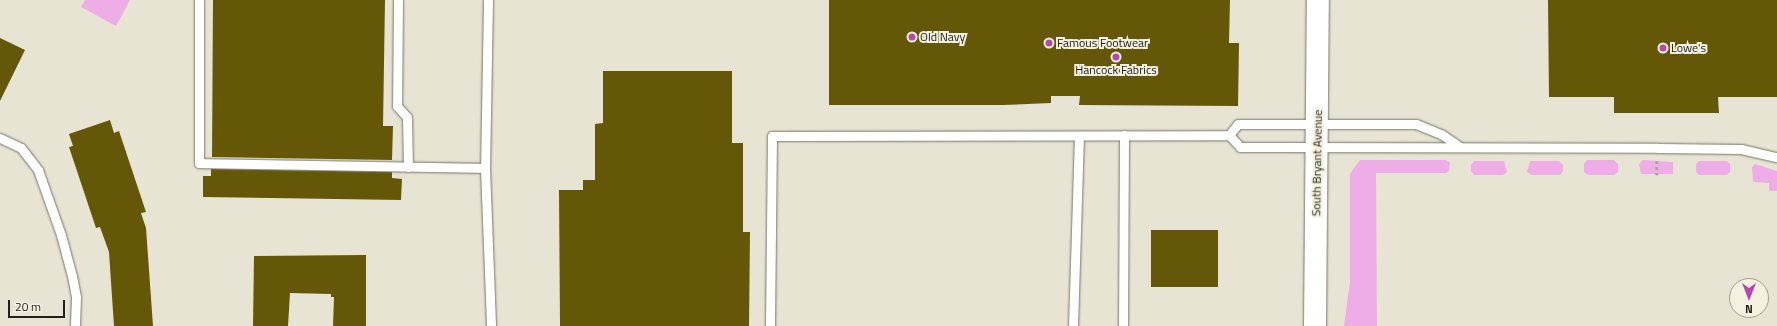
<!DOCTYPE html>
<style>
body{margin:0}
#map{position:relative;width:1777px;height:326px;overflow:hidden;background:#e7e4d4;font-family:"Titillium Web",sans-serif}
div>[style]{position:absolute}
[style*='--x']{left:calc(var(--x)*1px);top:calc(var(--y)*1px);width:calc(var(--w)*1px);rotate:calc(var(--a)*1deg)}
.green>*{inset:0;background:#efade7}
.building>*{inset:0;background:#655708;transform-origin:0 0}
.path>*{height:2.5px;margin-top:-1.25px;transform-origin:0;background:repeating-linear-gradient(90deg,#a8a599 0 3px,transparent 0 6px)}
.roads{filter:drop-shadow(0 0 1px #787566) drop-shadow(0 0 1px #787566)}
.lane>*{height:9px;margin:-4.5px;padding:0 4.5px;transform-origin:4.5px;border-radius:4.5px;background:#fff}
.secondary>*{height:22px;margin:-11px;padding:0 11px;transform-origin:11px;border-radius:11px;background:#fff}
.dots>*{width:11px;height:11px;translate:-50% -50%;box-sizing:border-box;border:2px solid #f4f1e1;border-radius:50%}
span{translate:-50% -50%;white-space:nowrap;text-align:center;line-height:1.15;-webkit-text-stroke:4px #f4f1e1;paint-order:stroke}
.poi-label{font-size:12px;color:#22201b}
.left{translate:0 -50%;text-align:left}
.street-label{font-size:12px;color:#22201b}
.north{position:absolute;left:1729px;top:278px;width:40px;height:40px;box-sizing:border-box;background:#f4f1e1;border:1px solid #a09d92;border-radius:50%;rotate:180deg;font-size:11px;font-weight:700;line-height:16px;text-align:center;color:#22201b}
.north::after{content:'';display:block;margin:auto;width:14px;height:18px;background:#b249ab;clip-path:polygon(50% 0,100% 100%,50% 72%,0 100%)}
.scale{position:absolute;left:8px;top:300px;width:57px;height:18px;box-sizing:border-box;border:2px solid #22201b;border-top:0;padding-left:5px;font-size:12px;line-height:14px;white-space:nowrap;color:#22201b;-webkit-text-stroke:3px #f4f1e1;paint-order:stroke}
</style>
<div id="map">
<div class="green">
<div style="clip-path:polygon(85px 0,130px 0,116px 26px,81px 7px)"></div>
<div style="clip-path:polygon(1360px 160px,1446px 160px,1450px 163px,1449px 171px,1446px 173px,1376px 173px,1377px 326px,1344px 326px,1350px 282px,1350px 174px)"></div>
<div style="clip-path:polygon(1587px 160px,1614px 160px,1618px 164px,1618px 172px,1614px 175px,1588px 175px,1584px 172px,1584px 164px)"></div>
<div style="clip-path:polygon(1643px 160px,1673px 162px,1673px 174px,1641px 174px,1639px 164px)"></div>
<div style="clip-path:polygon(1474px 161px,1504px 161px,1507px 172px,1503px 175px,1474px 175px,1471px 171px,1471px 165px)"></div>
<div style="clip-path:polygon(1530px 161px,1559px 161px,1563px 165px,1563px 171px,1560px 175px,1531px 175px,1527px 172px)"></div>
<div style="clip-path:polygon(1699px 161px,1727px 161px,1730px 164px,1730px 172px,1727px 175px,1699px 175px,1696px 172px,1696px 164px)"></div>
<div style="clip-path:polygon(1755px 164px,1777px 171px,1777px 191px,1769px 191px,1769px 183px,1753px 182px,1752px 167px)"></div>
</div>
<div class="building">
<div style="clip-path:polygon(213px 0,385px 0,383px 126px,393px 126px,392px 160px,212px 157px)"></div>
<div style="clip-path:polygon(829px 0,1230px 0,1229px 43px,1239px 43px,1238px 106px,1079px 105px,1080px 96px,1051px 96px,1051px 103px,1003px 105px,829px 105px)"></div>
<div style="clip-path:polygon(1548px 0,1777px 0,1777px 97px,1718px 97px,1719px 113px,1614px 113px,1614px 97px,1549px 97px)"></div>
<div style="clip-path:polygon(0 38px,25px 50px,0 101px)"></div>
<div style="clip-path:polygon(603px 71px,732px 71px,732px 143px,743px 143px,743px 232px,750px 232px,749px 326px,560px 326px,559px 190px,583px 190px,583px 180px,595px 180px,595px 124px,603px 123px)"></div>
<div style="clip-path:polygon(110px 120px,114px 133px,119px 131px,146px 212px,141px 213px,146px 228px,153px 326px,114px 326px,109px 252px,100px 227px,96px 228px,69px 147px,73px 146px,69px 134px)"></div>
<div style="clip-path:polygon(211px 169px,392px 172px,392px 178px,402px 179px,401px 200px,203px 197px,203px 176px,211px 176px)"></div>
<div style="left:1151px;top:230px;width:67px;height:57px"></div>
<div style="clip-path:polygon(366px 255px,366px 326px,333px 326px,334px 297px,331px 297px,331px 294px,290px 293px,288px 326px,253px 326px,254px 256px)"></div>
</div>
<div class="path">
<div style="--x:1657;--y:161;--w:14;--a:90"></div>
</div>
<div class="roads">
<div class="lane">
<div style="--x:199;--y:0;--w:163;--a:90"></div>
<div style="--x:199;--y:163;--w:286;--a:1"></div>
<div style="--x:398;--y:0;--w:106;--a:90.5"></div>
<div style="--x:397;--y:106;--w:15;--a:48"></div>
<div style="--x:407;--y:117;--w:50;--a:88.9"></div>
<div style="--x:488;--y:0;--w:168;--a:91"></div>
<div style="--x:485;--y:168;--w:158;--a:87.8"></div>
<div style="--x:1229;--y:135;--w:14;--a:-51"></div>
<div style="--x:1238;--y:124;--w:178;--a:0"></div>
<div style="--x:1416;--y:124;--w:27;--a:22"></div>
<div style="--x:1441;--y:134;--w:23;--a:34"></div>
<div style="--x:0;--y:138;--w:23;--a:25"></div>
<div style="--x:21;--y:148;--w:28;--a:52"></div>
<div style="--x:38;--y:170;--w:69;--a:70.5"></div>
<div style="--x:61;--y:235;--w:42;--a:75"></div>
<div style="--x:72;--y:276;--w:21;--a:79"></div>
<div style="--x:76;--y:297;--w:29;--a:92"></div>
<div style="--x:770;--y:326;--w:190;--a:-89.4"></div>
<div style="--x:772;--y:136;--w:457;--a:-0.1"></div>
<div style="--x:1229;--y:135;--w:16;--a:47"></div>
<div style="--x:1240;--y:147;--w:418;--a:0.1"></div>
<div style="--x:1658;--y:148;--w:83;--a:0.7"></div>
<div style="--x:1741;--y:149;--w:37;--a:13"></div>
<div style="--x:1073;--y:326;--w:190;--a:-88.2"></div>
<div style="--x:1123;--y:326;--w:191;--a:-89.7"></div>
</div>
<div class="secondary">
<div style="--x:1315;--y:326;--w:326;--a:-89.5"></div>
</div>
</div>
<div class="dots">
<div style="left:912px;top:37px;background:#b249ab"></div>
<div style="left:1049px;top:43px;background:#b249ab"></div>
<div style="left:1663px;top:48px;background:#b249ab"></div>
<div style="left:1116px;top:57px;background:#b249ab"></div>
</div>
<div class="poi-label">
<span class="left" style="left:920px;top:37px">Old Navy</span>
<span class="left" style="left:1057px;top:43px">Famous Footwear</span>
<span class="left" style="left:1671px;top:48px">Lowe's</span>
<span style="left:1116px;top:70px">Hancock Fabrics</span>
</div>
<div class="street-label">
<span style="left:1317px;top:163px;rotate:-89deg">South Bryant Avenue</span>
</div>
<div class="north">N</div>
<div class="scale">20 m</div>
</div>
